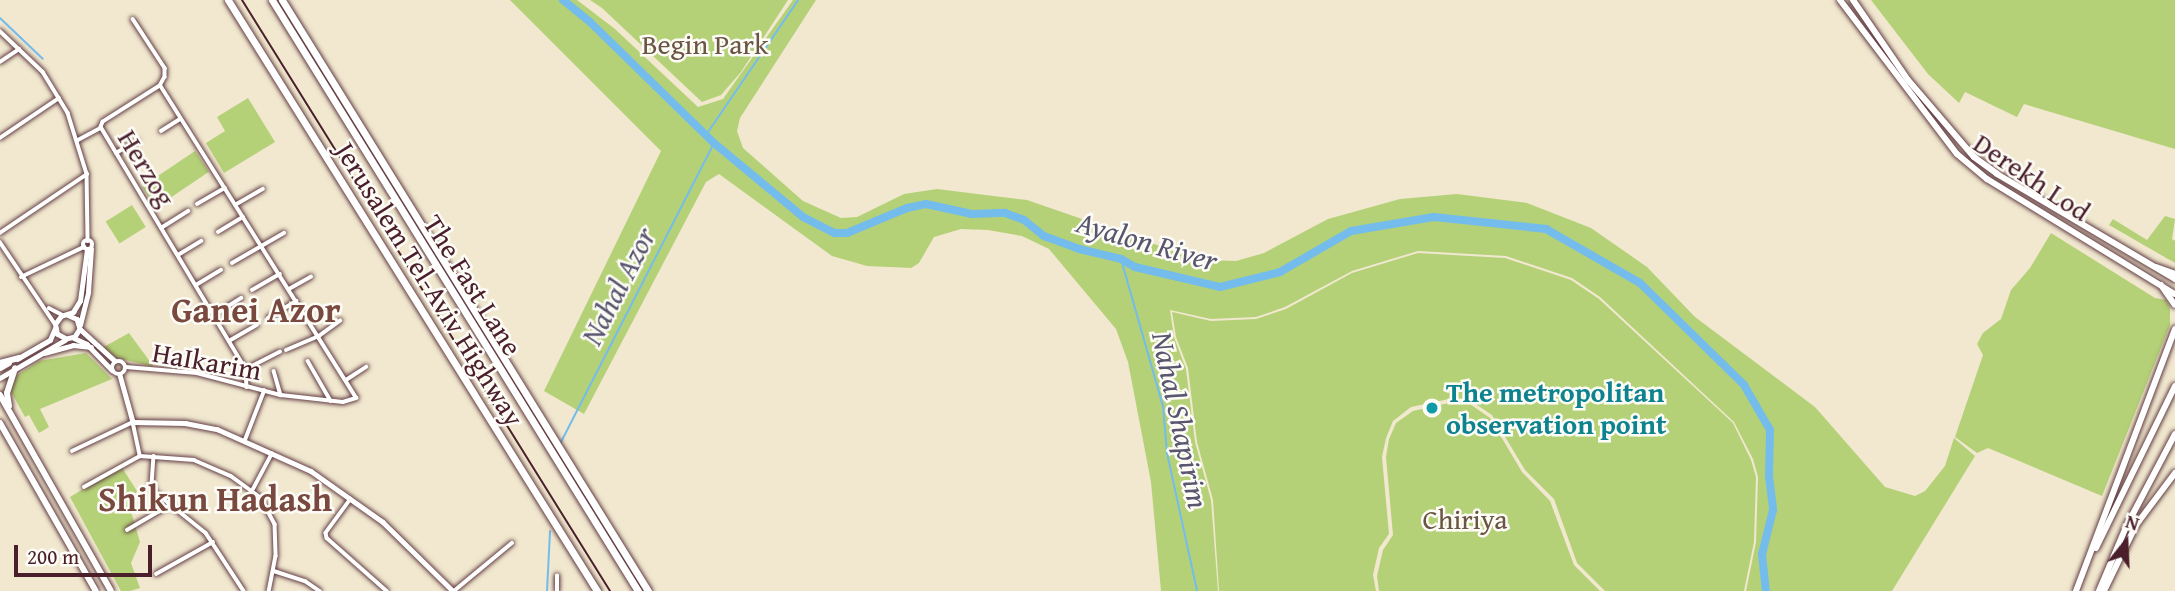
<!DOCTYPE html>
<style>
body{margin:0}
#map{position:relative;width:2175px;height:591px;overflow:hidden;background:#f1e8cf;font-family:"Gentium Book Plus",serif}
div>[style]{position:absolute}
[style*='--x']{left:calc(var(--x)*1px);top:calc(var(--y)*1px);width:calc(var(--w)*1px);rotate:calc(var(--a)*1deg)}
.green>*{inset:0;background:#b5d177;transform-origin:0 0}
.stream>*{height:2px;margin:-1px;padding:0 1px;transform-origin:1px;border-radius:1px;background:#74bcec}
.river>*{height:8px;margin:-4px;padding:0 4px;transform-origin:4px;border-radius:4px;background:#74bcec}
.roads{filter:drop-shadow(0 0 2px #633d44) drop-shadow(0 0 2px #633d44)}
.minor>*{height:3.5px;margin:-1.75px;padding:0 1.75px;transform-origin:1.75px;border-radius:1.75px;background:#fff}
.tertiary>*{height:4.5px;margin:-2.25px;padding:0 2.25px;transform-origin:2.25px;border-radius:2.25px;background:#fff}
.tertiary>.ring{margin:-2.25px;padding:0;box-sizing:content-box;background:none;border:4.5px solid #fff;border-radius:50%}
.primary>*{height:6px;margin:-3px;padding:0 3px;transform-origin:3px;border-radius:3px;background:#fff}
.trunk>*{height:6px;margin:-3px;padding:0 3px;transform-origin:3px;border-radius:3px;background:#fff}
.motorway>*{height:7px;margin:-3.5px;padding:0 3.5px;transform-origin:3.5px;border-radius:3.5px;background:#fff}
.rail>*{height:2px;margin:-1px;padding:0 1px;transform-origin:1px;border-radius:1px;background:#4a1f2b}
.dots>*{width:19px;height:19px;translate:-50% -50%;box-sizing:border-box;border:4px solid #fdfcf7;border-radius:50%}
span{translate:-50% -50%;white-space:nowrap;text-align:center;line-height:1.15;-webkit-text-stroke:5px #fdfcf7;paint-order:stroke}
.park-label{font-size:28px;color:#6a5442}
.street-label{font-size:28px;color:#4a1f2b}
.culture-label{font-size:28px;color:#0d838f;font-weight:700}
.left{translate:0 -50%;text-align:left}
.water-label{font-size:30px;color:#59566f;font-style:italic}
.district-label{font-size:35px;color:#794940;font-weight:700}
.north{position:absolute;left:2091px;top:507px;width:70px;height:70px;-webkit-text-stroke:5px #fdfcf7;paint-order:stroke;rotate:18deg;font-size:19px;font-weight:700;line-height:28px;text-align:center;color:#4a1f2b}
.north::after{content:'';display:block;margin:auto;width:24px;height:32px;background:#4a1f2b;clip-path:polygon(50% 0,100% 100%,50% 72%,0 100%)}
.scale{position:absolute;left:14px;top:545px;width:138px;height:32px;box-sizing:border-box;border:4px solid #4a1f2b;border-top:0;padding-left:9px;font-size:21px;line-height:24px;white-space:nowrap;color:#4a1f2b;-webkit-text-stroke:5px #fdfcf7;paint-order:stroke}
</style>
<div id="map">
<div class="green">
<div style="clip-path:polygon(510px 0,577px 0,615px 29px,698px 107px,723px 99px,793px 0,816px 0,740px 118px,737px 131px,743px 148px,803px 201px,841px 218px,857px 217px,904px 194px,937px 189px,1027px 200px,1186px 255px,1207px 260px,1236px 261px,1264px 253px,1328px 219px,1400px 199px,1457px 194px,1527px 203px,1591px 228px,1647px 267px,1695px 317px,1815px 407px,1885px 487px,1915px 496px,1925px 491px,1945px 466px,1954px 438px,1975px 456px,1892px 591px,1746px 591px,1756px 542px,1758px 477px,1753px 459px,1734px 422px,1600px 297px,1572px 278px,1506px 256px,1418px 251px,1352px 271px,1285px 307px,1256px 317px,1211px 319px,1170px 310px,1174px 337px,1186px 369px,1195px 442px,1211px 500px,1218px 591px,1161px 591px,1151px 482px,1128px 362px,1116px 329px,1049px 249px,1022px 236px,988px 230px,961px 229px,934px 237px,919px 263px,911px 268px,867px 266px,832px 256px,719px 174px,706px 182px,584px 414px,544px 391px,661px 151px)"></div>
<div style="clip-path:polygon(590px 0,788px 0,741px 72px,721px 95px,702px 102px,602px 8px)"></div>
<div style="clip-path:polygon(1871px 0,2175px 0,2175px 149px,2024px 104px,2017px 117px,1965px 92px,1959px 103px,1928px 74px)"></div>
<div style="clip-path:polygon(248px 98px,275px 142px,224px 173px,206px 143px,225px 131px,217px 117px)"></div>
<div style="left:195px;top:151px;width:25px;height:64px;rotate:56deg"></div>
<div style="left:132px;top:205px;width:26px;height:31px;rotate:58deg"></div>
<div style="clip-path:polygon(2165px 216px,2175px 219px,2172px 239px,2175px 241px,2175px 263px,2109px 225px,2113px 219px,2147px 240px)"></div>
<div style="clip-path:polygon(2051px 233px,2155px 298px,2166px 300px,2170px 308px,2170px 325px,2102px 496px,1988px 448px,1977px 453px,1955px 437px,1983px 355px,1977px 344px,1983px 333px,2001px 319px,2011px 290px,2030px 268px)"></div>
<div style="clip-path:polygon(1418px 253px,1505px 258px,1571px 280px,1599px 299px,1733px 423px,1751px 460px,1756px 477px,1754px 542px,1744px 591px,1605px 591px,1577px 563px,1554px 499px,1525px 470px,1492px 415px,1471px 401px,1449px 399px,1411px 407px,1393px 421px,1386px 438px,1382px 457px,1389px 534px,1379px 548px,1373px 575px,1376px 591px,1219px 591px,1213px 500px,1197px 442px,1188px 368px,1176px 337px,1172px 312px,1211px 321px,1256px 319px,1286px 309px,1352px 273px)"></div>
<div style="clip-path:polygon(129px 333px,154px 367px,110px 356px,102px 348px)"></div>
<div style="clip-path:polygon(86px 353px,112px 379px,40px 409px,49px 427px,39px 433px,29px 415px,25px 417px,10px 390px,16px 376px,39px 361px)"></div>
<div style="clip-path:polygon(1449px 403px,1470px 404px,1490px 418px,1522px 472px,1550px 501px,1574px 565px,1600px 591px,1379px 591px,1377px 576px,1383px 550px,1393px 535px,1386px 457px,1389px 439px,1396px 423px,1413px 411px)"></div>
<div style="clip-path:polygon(121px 466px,137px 491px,130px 508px,140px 542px,131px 563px,140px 588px,130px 591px,121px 591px,70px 497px)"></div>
</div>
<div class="stream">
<div style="--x:0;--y:18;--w:59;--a:43.6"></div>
<div style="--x:706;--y:135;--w:163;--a:-55.7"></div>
<div style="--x:1121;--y:259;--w:153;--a:74.1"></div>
<div style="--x:1163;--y:406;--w:47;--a:85.1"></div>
<div style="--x:1167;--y:453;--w:141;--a:77.7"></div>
<div style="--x:560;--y:444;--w:338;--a:-62.9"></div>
<div style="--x:547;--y:591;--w:60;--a:-87.1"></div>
</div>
<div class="river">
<div style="--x:563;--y:0;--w:35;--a:39"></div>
<div style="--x:590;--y:22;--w:173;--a:44.3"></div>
<div style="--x:714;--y:143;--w:116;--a:39.7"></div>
<div style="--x:803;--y:217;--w:36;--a:27"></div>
<div style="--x:835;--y:233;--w:12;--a:0"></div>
<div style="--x:847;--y:233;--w:65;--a:-22.6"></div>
<div style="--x:907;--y:208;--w:19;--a:-12"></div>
<div style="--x:926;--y:204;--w:47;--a:12.3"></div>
<div style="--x:972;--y:214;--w:33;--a:-2"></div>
<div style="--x:1005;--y:213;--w:20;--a:20"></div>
<div style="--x:1024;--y:220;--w:26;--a:39"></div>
<div style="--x:1044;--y:236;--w:37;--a:20"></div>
<div style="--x:1079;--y:249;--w:43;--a:13.4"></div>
<div style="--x:1121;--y:259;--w:16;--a:30"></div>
<div style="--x:1135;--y:267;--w:87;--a:13.2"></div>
<div style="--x:1220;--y:287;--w:62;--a:-14"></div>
<div style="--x:1280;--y:272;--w:82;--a:-30"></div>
<div style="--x:1351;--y:231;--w:84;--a:-9.6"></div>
<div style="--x:1434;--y:217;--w:113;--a:6.1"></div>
<div style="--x:1546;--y:229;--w:108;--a:29.9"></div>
<div style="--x:1640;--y:283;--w:146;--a:44.4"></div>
<div style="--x:1744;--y:385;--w:52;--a:60"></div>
<div style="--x:1770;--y:430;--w:46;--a:91.2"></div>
<div style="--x:1769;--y:476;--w:34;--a:83"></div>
<div style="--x:1773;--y:510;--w:45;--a:104"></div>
<div style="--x:1762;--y:554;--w:37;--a:84"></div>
</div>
<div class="roads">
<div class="minor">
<div style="--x:133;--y:19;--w:59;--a:56.9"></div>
<div style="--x:165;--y:68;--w:9;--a:90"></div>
<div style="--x:165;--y:77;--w:10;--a:119"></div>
<div style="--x:160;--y:86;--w:67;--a:147.7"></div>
<div style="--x:103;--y:122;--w:5;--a:112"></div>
<div style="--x:101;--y:127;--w:282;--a:59.1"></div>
<div style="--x:246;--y:369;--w:18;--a:87"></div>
<div style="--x:0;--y:31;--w:59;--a:43.6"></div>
<div style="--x:43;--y:72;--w:48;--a:58.6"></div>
<div style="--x:68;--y:113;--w:64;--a:72.7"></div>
<div style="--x:87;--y:174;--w:67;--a:89.1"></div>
<div style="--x:0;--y:62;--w:23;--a:-34"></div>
<div style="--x:161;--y:131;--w:22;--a:-32"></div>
<div style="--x:0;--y:138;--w:71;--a:-34.1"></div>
<div style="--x:78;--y:140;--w:26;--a:-28"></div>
<div style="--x:116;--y:153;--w:24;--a:-30"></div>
<div style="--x:197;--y:204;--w:32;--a:-30"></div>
<div style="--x:235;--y:205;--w:32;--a:-30"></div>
<div style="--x:161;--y:228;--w:32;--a:-32"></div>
<div style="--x:218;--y:232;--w:29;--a:-31"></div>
<div style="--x:0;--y:233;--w:105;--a:-34.1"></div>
<div style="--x:0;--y:242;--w:99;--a:56.1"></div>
<div style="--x:178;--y:255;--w:27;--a:-31"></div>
<div style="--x:232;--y:263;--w:60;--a:-30"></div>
<div style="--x:21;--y:277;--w:70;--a:-25.5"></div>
<div style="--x:196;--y:285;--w:29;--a:-31"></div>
<div style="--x:289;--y:289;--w:25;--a:-29"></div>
<div style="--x:252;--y:290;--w:32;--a:-30"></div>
<div style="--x:49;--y:308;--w:16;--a:27"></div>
<div style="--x:214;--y:315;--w:32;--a:-32"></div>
<div style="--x:268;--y:318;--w:33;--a:-31"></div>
<div style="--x:229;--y:341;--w:32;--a:-30"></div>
<div style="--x:286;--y:350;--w:36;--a:-23"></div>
<div style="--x:319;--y:336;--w:26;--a:-36"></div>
<div style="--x:308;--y:361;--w:46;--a:60.1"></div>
<div style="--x:126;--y:367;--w:71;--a:4.8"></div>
<div style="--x:197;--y:373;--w:87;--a:14.7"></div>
<div style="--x:281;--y:395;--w:62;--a:6.4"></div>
<div style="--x:343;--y:402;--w:14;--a:-17"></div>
<div style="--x:356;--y:398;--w:368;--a:-122.1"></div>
<div style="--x:246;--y:369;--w:38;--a:-27"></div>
<div style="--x:274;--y:371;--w:25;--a:74"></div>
<div style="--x:346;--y:380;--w:24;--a:-33"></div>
<div style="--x:245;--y:440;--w:53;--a:-68.8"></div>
<div style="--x:72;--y:451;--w:68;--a:-25.4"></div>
<div style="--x:133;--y:422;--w:35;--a:78"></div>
<div style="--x:154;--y:456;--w:27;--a:94"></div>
<div style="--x:152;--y:483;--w:9;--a:72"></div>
<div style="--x:155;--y:492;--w:65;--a:38.8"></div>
<div style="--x:206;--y:533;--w:69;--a:56.8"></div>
<div style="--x:84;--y:487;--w:64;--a:-29"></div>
<div style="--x:140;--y:456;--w:54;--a:4.2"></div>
<div style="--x:194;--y:460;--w:40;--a:23.4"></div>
<div style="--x:231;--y:476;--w:37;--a:36"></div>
<div style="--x:261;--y:498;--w:30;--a:62"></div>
<div style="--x:275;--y:524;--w:32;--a:88"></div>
<div style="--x:276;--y:556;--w:36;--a:101"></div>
<div style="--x:253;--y:489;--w:40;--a:-62"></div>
<div style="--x:351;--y:499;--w:42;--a:126.3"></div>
<div style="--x:326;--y:533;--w:5;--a:79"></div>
<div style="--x:327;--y:538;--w:80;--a:41.5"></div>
<div style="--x:127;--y:530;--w:48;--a:-30.3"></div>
<div style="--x:274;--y:571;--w:33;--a:18"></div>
<div style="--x:305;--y:581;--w:18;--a:34"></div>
<div style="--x:156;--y:574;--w:65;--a:-29.3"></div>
<div style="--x:454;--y:591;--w:75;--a:-39.6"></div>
<div style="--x:557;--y:591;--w:15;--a:-90"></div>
</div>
<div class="tertiary">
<div class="ring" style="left:83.5px;top:240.5px;width:4.5px;height:4.5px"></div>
<div style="--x:68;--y:315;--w:10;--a:24"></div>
<div style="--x:77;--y:319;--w:10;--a:73"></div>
<div style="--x:80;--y:329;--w:9;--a:122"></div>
<div style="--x:75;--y:337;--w:9;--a:167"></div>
<div style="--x:66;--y:339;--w:10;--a:-151"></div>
<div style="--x:57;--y:334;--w:10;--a:-101"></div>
<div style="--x:55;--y:324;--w:10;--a:-53"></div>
<div style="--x:61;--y:316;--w:13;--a:-18"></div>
<div style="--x:73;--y:312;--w:13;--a:-58"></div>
<div style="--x:80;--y:301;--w:52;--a:-82.3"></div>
<div style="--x:80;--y:325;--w:34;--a:-76"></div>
<div style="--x:88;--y:292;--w:43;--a:-86"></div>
<div style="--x:80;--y:329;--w:47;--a:42.4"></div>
<div style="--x:74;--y:338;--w:14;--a:25"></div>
<div style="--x:87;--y:344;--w:36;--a:46"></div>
<div style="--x:44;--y:353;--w:30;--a:-15"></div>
<div style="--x:73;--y:345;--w:18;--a:6"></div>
<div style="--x:17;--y:359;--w:38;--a:-30"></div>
<div style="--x:50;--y:340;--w:13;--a:-67"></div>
<div class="ring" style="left:112px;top:361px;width:9.5px;height:9.5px"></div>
<div style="--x:0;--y:368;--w:10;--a:-29"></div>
<div style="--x:120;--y:375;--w:49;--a:74.5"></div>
<div style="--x:133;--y:422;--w:52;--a:1.1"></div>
<div style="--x:185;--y:423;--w:33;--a:11"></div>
<div style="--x:217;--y:429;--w:103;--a:24.1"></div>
<div style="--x:311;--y:471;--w:88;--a:35.3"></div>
<div style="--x:383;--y:522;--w:98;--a:44.6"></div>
<div style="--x:0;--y:378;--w:75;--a:-30.3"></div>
</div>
<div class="primary">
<div style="--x:1840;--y:0;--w:193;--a:52.8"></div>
<div style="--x:1957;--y:154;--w:39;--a:40"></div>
<div style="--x:1987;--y:179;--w:220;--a:31.5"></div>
<div style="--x:1853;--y:0;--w:97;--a:55.5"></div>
<div style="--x:1908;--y:80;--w:101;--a:49.4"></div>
<div style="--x:1974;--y:157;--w:29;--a:36"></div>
<div style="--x:1997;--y:174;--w:207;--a:30.5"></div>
</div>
<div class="trunk">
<div style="--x:2156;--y:267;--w:20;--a:20"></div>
<div style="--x:2161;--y:285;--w:24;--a:55"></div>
<div style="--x:0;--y:363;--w:20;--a:-15"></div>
<div style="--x:0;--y:395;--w:225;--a:60.5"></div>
<div style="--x:9;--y:406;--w:13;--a:-99"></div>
<div style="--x:7;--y:393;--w:26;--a:-72"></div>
<div style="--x:0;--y:423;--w:193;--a:60.3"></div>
<div style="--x:2096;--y:548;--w:180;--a:-64"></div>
<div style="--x:2076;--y:591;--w:280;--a:-69.3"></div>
<div style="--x:2099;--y:591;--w:69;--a:-67.1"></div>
<div style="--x:2126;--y:527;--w:105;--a:-62.2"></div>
<div style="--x:2104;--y:591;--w:73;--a:-64.1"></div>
<div style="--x:2136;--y:525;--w:65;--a:-53.1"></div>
</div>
<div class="motorway">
<div style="--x:228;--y:0;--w:697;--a:58.02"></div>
<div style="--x:272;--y:0;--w:695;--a:58.23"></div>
<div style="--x:282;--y:0;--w:695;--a:58.23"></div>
</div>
</div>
<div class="rail">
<div style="--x:242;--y:0;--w:696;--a:58.09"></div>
</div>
<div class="dots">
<div style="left:1432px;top:408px;background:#0f9aa8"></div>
</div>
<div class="park-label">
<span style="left:705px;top:44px">Begin Park</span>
<span style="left:1465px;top:519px">Chiriya</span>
</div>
<div class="street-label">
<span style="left:147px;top:168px;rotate:59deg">Herzog</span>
<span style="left:2032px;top:177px;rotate:34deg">Derekh Lod</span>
<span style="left:430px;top:284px;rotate:58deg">Jerusalem Tel-Aviv Highway</span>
<span style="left:473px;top:285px;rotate:58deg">The Fast Lane</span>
<span style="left:207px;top:361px;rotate:10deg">HaIkarim</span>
</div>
<div class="culture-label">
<span class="left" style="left:1446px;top:408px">The metropolitan<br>observation point</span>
</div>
<div class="water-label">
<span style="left:1147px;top:241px;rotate:16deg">Ayalon River</span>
<span style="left:618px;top:286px;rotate:-63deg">Nahal Azor</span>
<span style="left:1181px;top:420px;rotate:78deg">Nahal Shapirim</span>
</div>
<div class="district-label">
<span style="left:256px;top:310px">Ganei Azor</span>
<span style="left:215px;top:499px">Shikun Hadash</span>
</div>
<div class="north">N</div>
<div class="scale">200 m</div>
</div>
